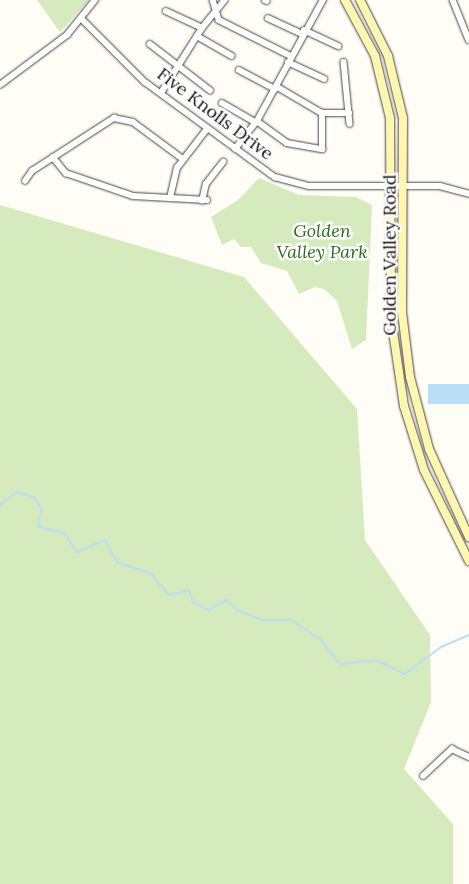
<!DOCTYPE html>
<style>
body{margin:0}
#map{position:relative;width:469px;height:884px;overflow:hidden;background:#fffdf5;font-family:Lora,serif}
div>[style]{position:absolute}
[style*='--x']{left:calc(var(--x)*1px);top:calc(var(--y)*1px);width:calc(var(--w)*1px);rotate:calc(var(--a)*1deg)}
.green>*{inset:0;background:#d5ebbd}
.water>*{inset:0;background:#b9e0f7;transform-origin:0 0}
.stream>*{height:2px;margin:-1px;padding:0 1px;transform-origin:1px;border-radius:1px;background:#b9e0f7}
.roads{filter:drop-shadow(0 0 1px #444) drop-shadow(0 0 1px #444)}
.street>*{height:5.5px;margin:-2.75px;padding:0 2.75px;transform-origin:2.75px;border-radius:2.75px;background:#fff}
.secondary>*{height:8px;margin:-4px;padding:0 4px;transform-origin:4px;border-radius:4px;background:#fff6b0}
span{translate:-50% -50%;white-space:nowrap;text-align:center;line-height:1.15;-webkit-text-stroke:5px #fff;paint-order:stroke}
.street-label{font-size:18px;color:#111}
.park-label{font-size:18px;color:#2f6b1f;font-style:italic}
</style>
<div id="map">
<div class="green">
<div style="clip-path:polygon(37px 0,89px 0,60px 32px)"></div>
<div style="clip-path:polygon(259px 178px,299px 195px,356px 197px,372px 205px,366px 340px,352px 349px,337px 301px,324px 289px,315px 287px,299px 294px,287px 271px,261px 263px,251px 247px,241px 247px,234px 239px,222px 245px,211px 217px,238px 200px)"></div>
<div style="clip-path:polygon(0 205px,244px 277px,357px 409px,365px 540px,430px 635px,431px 702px,404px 769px,453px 824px,453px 884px,0 884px)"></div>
</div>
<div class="water">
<div style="left:469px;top:384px;width:20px;height:41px;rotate:90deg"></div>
</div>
<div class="stream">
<div style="--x:0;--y:505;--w:21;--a:-39"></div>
<div style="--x:16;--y:492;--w:18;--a:16"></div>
<div style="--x:33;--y:497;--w:13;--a:51"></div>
<div style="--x:41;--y:507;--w:20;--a:96"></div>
<div style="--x:39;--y:527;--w:27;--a:13"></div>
<div style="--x:65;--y:533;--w:22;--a:58"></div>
<div style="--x:77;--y:552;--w:30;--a:-23"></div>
<div style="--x:105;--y:540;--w:26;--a:61"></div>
<div style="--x:118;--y:563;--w:34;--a:17"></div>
<div style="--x:150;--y:573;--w:29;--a:49"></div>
<div style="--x:169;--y:595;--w:21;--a:-14"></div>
<div style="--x:189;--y:590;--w:13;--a:72"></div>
<div style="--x:193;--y:602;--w:17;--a:28"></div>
<div style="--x:208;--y:610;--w:21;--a:-28"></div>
<div style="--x:227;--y:600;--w:16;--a:43"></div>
<div style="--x:239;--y:611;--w:26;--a:21"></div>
<div style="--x:263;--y:620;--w:29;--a:0"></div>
<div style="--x:292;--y:620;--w:35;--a:35"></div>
<div style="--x:321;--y:640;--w:31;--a:52"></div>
<div style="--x:340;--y:664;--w:36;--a:-6"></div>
<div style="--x:376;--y:660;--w:32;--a:26"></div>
<div style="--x:405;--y:674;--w:45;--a:-36.9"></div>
<div style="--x:441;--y:647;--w:30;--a:-23"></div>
</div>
<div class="roads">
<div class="street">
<div style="--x:213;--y:0;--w:21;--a:73"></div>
<div style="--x:219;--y:20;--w:80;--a:26.6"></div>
<div style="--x:265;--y:0;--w:2;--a:27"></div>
<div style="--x:453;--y:0;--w:43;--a:68.2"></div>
<div style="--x:166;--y:11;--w:40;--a:25"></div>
<div style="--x:268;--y:18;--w:38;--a:25"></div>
<div style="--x:83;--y:20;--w:88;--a:45"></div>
<div style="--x:145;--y:82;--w:161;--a:36.2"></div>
<div style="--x:275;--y:177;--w:35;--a:15"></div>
<div style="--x:309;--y:186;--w:131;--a:0"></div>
<div style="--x:440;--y:186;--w:30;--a:15"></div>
<div style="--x:304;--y:30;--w:38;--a:25"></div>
<div style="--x:197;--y:36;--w:40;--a:29.7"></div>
<div style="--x:150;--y:44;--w:76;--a:37.5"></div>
<div style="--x:288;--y:62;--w:40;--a:25"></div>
<div style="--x:344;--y:62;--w:62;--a:84.5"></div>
<div style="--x:239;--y:70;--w:41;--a:27.8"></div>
<div style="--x:0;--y:85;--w:84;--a:-36.7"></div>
<div style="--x:67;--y:35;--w:45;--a:-51.3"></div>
<div style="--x:276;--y:86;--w:53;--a:30.4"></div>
<div style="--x:161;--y:93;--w:77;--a:-57.8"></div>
<div style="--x:202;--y:28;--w:36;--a:-51"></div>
<div style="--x:222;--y:103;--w:39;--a:30"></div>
<div style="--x:322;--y:113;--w:27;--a:0"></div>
<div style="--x:257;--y:121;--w:37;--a:36"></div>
<div style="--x:287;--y:143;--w:36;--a:10"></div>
<div style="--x:322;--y:149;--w:36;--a:-90"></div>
<div style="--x:235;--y:149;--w:36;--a:-52"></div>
<div style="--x:257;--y:121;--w:138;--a:-61.4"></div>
<div style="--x:53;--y:157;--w:21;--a:51"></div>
<div style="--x:66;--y:173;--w:71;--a:18.9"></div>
<div style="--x:133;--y:196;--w:74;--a:3.1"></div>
<div style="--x:25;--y:181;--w:12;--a:-55"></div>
<div style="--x:32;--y:171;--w:98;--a:-32.9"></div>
<div style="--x:114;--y:118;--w:19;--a:12"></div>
<div style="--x:133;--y:122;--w:62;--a:36.5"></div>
<div style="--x:170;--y:198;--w:31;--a:-77"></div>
<div style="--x:177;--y:168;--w:49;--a:-52.4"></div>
<div style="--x:202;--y:201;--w:17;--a:-77"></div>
<div style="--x:206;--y:184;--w:28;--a:-52"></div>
<div style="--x:423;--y:776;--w:40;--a:-43"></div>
<div style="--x:452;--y:749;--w:19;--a:25"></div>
</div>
<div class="secondary">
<div style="--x:345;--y:0;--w:64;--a:61.8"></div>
<div style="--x:375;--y:56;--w:64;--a:76.4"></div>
<div style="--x:390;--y:118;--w:200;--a:89.7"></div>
<div style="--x:391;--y:318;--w:89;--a:81.6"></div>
<div style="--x:404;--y:406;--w:67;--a:72.6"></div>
<div style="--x:424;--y:470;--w:102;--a:63.7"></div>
<div style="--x:360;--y:0;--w:63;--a:63.4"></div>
<div style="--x:388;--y:56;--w:64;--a:76.4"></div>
<div style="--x:403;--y:118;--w:194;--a:90.3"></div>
<div style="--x:402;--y:312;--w:65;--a:83"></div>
<div style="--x:410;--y:377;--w:74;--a:75.2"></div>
<div style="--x:429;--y:449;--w:97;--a:65.6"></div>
</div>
</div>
<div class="street-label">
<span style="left:215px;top:114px;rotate:37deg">Five Knolls Drive</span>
<span style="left:390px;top:255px;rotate:-90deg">Golden Valley Road</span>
</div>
<div class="park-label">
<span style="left:322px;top:242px">Golden<br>Valley Park</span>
</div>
</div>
